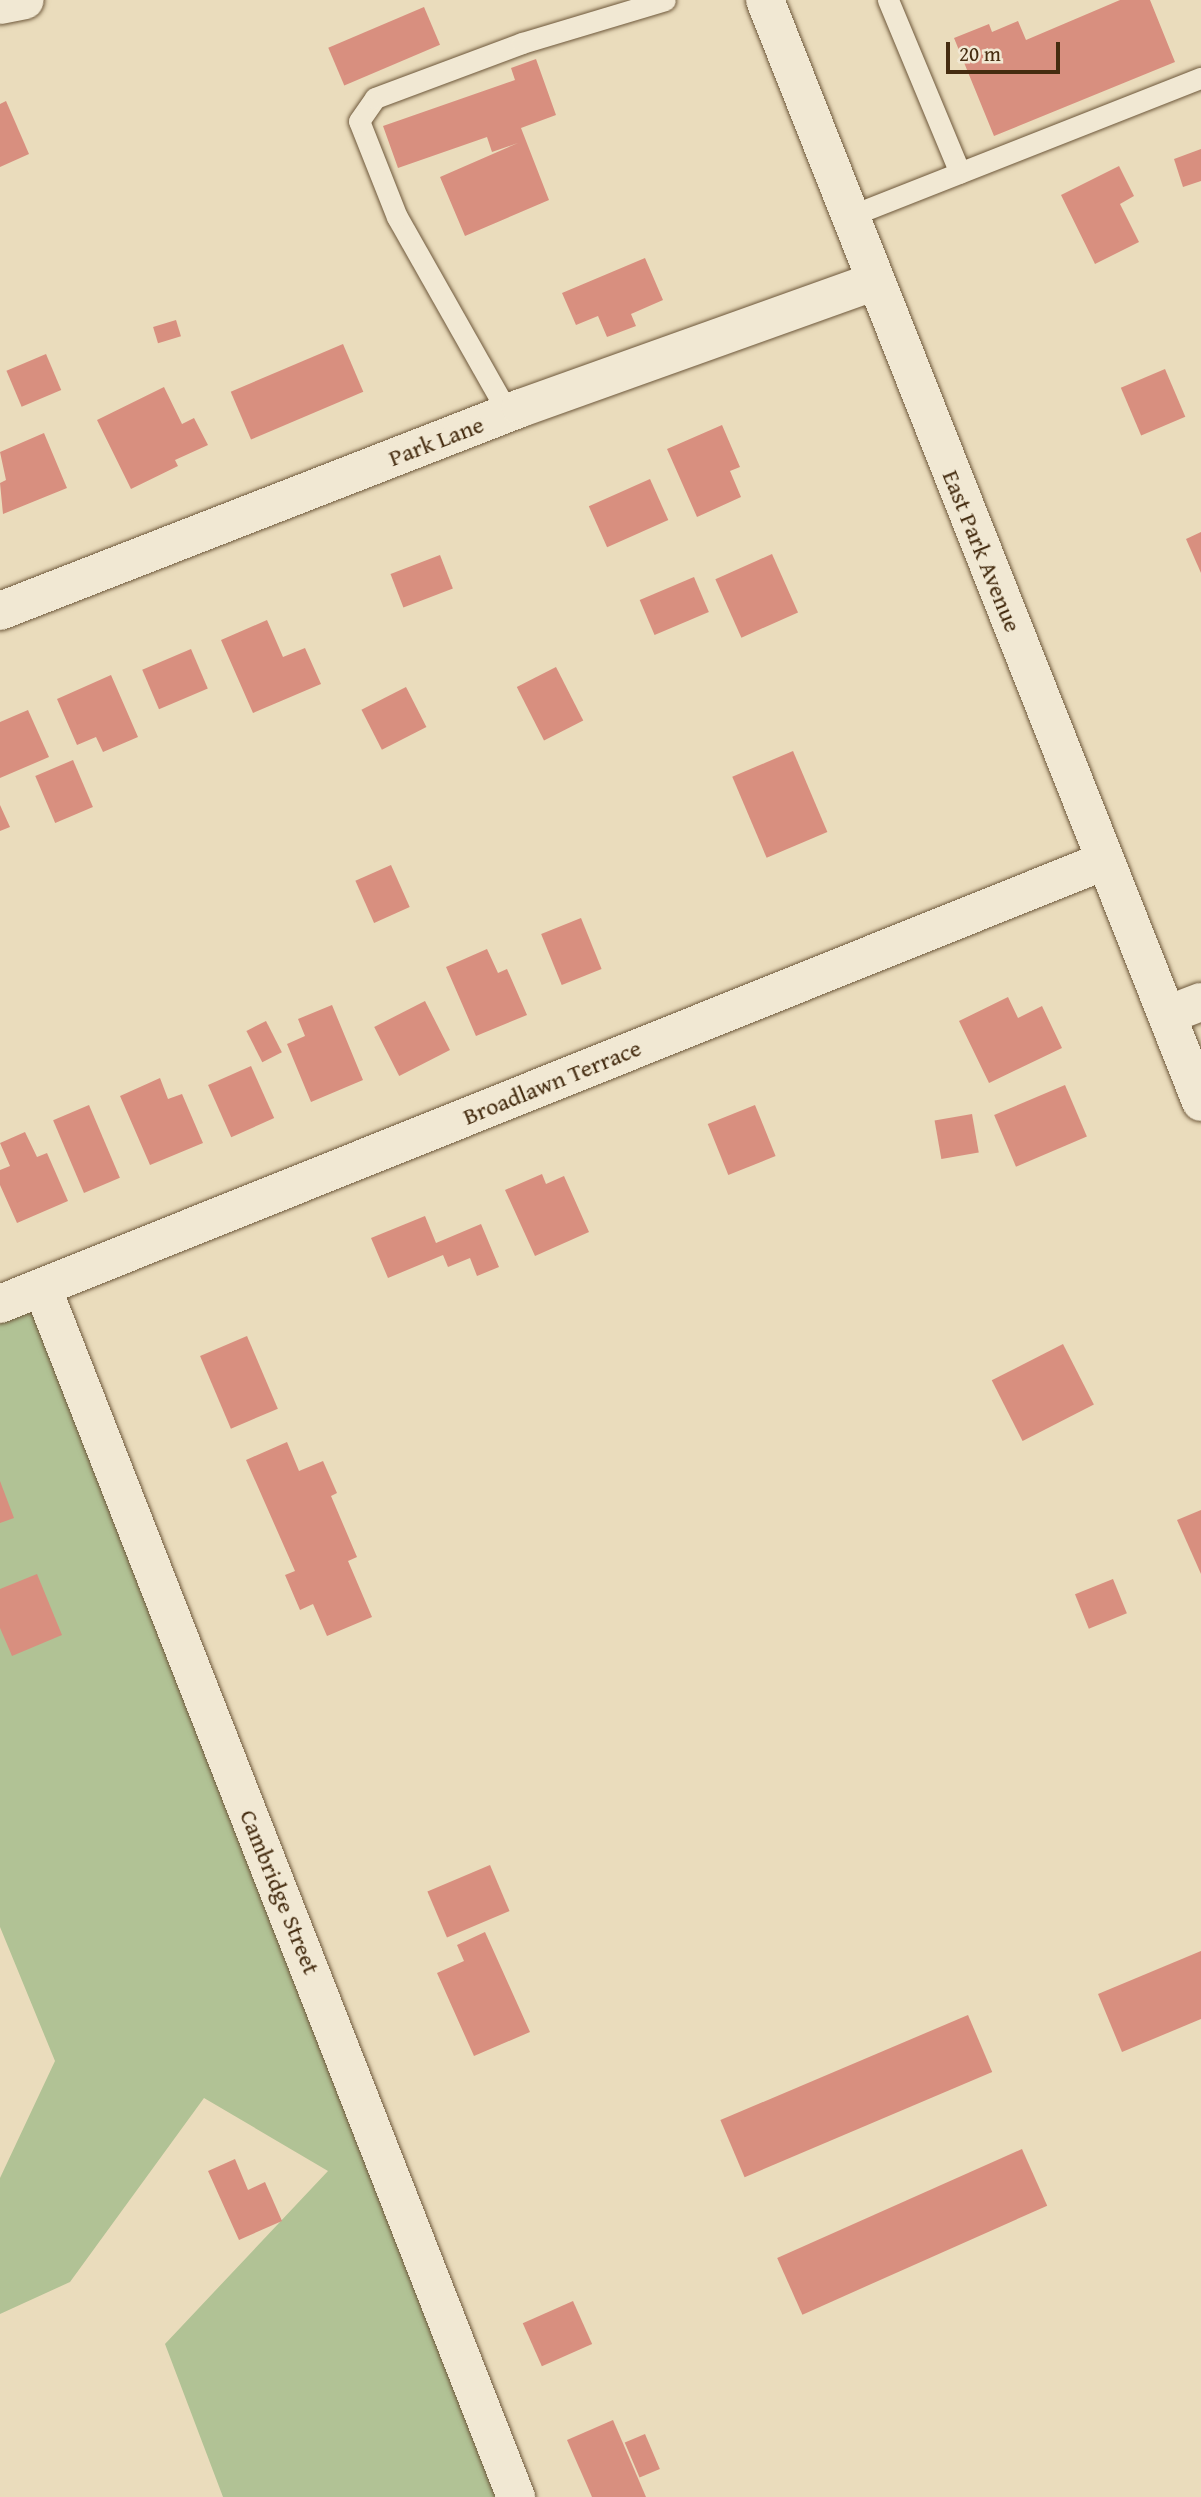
<!DOCTYPE html>
<style>
body{margin:0}
#map{position:relative;width:1201px;height:2497px;overflow:hidden;background:#eadcbc;font-family:"Gentium Book Plus",serif}
div>[style]{position:absolute}
[style*='--x']{left:calc(var(--x)*1px);top:calc(var(--y)*1px);width:calc(var(--w)*1px);rotate:calc(var(--a)*1deg)}
.green>*{inset:0;background:#b1c295}
.building>*{inset:0;background:#d88f7f;transform-origin:0 0}
.roads{filter:drop-shadow(0 0 2px #6e583b) drop-shadow(0 0 2px #6e583b)}
.service>*{height:21px;margin:-10.5px;padding:0 10.5px;transform-origin:10.5px;border-radius:10.5px;background:#f1e8d3}
.minor>*{height:38px;margin:-19px;padding:0 19px;transform-origin:19px;border-radius:19px;background:#f1e8d3}
.secondary>*{height:38px;margin:-19px;padding:0 19px;transform-origin:19px;border-radius:19px;background:#f1e8d3}
span{translate:-50% -50%;white-space:nowrap;text-align:center;line-height:1.15;-webkit-text-stroke:5px #f1e8d3;paint-order:stroke}
.street-label{font-size:24px;color:#452c10}
.scale{position:absolute;left:946px;top:42px;width:114px;height:32px;box-sizing:border-box;border:4px solid #452c10;border-top:0;padding-left:9px;font-size:21px;line-height:24px;white-space:nowrap;color:#452c10;-webkit-text-stroke:5px #f1e8d3;paint-order:stroke}
</style>
<div id="map">
<div class="green">
<div style="clip-path:polygon(32px 1277px,515px 2497px,223px 2497px,165px 2344px,328px 2171px,204px 2098px,70px 2282px,0 2314px,0 2178px,55px 2061px,0 1927px,0 1290px)"></div>
</div>
<div class="building">
<div style="clip-path:polygon(1120px 0,1150px 0,1175px 62px,994px 136px,954px 38px,989px 24px,992px 32px,1018px 21px,1026px 40px)"></div>
<div style="left:424px;top:7px;width:41px;height:104px;rotate:67deg"></div>
<div style="clip-path:polygon(536px 59px,556px 115px,521px 128px,549px 200px,465px 236px,440px 177px,518px 143px,492px 152px,487px 137px,398px 168px,383px 126px,515px 80px,511px 68px)"></div>
<div style="clip-path:polygon(6px 101px,29px 154px,0 167px,0 104px)"></div>
<div style="clip-path:polygon(1201px 149px,1201px 181px,1183px 187px,1174px 159px)"></div>
<div style="clip-path:polygon(1119px 166px,1134px 196px,1120px 204px,1139px 242px,1095px 264px,1061px 195px)"></div>
<div style="clip-path:polygon(645px 258px,663px 300px,631px 314px,636px 326px,607px 337px,598px 316px,576px 325px,562px 293px)"></div>
<div style="left:176px;top:320px;width:17px;height:24px;rotate:73deg"></div>
<div style="left:343px;top:344px;width:52px;height:122px;rotate:67deg"></div>
<div style="left:46px;top:354px;width:39px;height:43px;rotate:67deg"></div>
<div style="left:1165px;top:369px;width:52px;height:48px;rotate:67deg"></div>
<div style="clip-path:polygon(164px 387px,182px 424px,194px 418px,208px 445px,175px 460px,178px 466px,131px 489px,97px 420px)"></div>
<div style="clip-path:polygon(722px 425px,740px 467px,730px 471px,741px 497px,697px 517px,667px 449px)"></div>
<div style="clip-path:polygon(44px 433px,67px 488px,3px 514px,0 483px,6px 480px,0 452px)"></div>
<div style="left:650px;top:479px;width:45px;height:67px;rotate:66deg"></div>
<div style="clip-path:polygon(1201px 532px,1201px 573px,1186px 539px)"></div>
<div style="left:772px;top:554px;width:64px;height:62px;rotate:66deg"></div>
<div style="left:440px;top:555px;width:36px;height:53px;rotate:69deg"></div>
<div style="left:694px;top:577px;width:38px;height:59px;rotate:67deg"></div>
<div style="clip-path:polygon(267px 620px,283px 657px,305px 648px,321px 684px,253px 713px,221px 640px)"></div>
<div style="left:191px;top:649px;width:43px;height:53px;rotate:67deg"></div>
<div style="left:556px;top:667px;width:60px;height:44px;rotate:63deg"></div>
<div style="clip-path:polygon(111px 675px,138px 737px,103px 752px,96px 737px,77px 745px,57px 699px)"></div>
<div style="left:406px;top:687px;width:45px;height:50px;rotate:63deg"></div>
<div style="clip-path:polygon(28px 710px,49px 757px,0 778px,0 722px)"></div>
<div style="left:793px;top:751px;width:88px;height:66px;rotate:67deg"></div>
<div style="left:73px;top:760px;width:51px;height:41px;rotate:67deg"></div>
<div style="clip-path:polygon(0 805px,10px 827px,0 831px)"></div>
<div style="left:391px;top:865px;width:46px;height:39px;rotate:66deg"></div>
<div style="left:581px;top:918px;width:55px;height:43px;rotate:68deg"></div>
<div style="clip-path:polygon(487px 949px,498px 973px,507px 969px,527px 1015px,476px 1036px,446px 967px)"></div>
<div style="clip-path:polygon(1008px 997px,1018px 1018px,1042px 1006px,1062px 1048px,989px 1083px,959px 1021px)"></div>
<div style="left:425px;top:1001px;width:55px;height:57px;rotate:63deg"></div>
<div style="clip-path:polygon(332px 1005px,363px 1080px,311px 1102px,287px 1044px,305px 1036px,298px 1019px)"></div>
<div style="left:266px;top:1021px;width:35px;height:22px;rotate:63deg"></div>
<div style="left:251px;top:1066px;width:57px;height:47px;rotate:66deg"></div>
<div style="clip-path:polygon(160px 1078px,168px 1099px,182px 1094px,203px 1143px,150px 1165px,120px 1096px)"></div>
<div style="left:1065px;top:1085px;width:56px;height:77px;rotate:67deg"></div>
<div style="left:89px;top:1105px;width:79px;height:39px;rotate:67deg"></div>
<div style="left:755px;top:1105px;width:55px;height:51px;rotate:68deg"></div>
<div style="left:972px;top:1114px;width:39px;height:38px;rotate:80deg"></div>
<div style="clip-path:polygon(25px 1132px,37px 1157px,47px 1153px,68px 1201px,17px 1223px,0 1185px,0 1170px,10px 1166px,0 1143px)"></div>
<div style="clip-path:polygon(542px 1174px,546px 1184px,564px 1176px,589px 1232px,535px 1256px,505px 1190px)"></div>
<div style="clip-path:polygon(425px 1216px,436px 1243px,481px 1224px,499px 1267px,477px 1276px,470px 1258px,448px 1267px,443px 1255px,388px 1278px,371px 1238px)"></div>
<div style="left:247px;top:1336px;width:79px;height:51px;rotate:67deg"></div>
<div style="left:1063px;top:1344px;width:68px;height:80px;rotate:63deg"></div>
<div style="clip-path:polygon(287px 1442px,299px 1471px,323px 1461px,337px 1493px,331px 1496px,357px 1557px,348px 1561px,372px 1617px,327px 1636px,313px 1604px,300px 1610px,285px 1575px,295px 1571px,246px 1460px)"></div>
<div style="clip-path:polygon(0 1481px,14px 1518px,0 1523px)"></div>
<div style="clip-path:polygon(1201px 1510px,1201px 1574px,1177px 1520px)"></div>
<div style="clip-path:polygon(37px 1574px,62px 1635px,12px 1656px,0 1628px,0 1589px)"></div>
<div style="left:1113px;top:1579px;width:37px;height:41px;rotate:68deg"></div>
<div style="left:490px;top:1865px;width:50px;height:68px;rotate:67deg"></div>
<div style="clip-path:polygon(485px 1932px,530px 2032px,474px 2056px,437px 1973px,464px 1961px,457px 1945px)"></div>
<div style="clip-path:polygon(1201px 1951px,1201px 2019px,1122px 2052px,1098px 1994px)"></div>
<div style="left:968px;top:2015px;width:62px;height:269px;rotate:67deg"></div>
<div style="left:1022px;top:2149px;width:62px;height:268px;rotate:66deg"></div>
<div style="clip-path:polygon(235px 2159px,248px 2190px,265px 2182px,282px 2221px,239px 2240px,208px 2171px)"></div>
<div style="left:573px;top:2301px;width:47px;height:55px;rotate:66deg"></div>
<div style="clip-path:polygon(613px 2420px,646px 2497px,592px 2497px,567px 2440px)"></div>
<div style="left:645px;top:2434px;width:38px;height:22px;rotate:67deg"></div>
</div>
<div class="roads">
<div class="service">
<div style="--x:888;--y:0;--w:187;--a:67.4"></div>
<div style="--x:850;--y:216;--w:377;--a:-21.5"></div>
<div style="--x:508;--y:413;--w:225;--a:-119.5"></div>
<div style="--x:397;--y:217;--w:103;--a:-111.6"></div>
<div style="--x:359;--y:121;--w:28;--a:-55"></div>
<div style="--x:375;--y:98;--w:157;--a:-20.5"></div>
<div style="--x:522;--y:43;--w:149;--a:-16.7"></div>
</div>
<div class="minor">
<div style="--x:0;--y:5;--w:25;--a:-11"></div>
<div style="--x:0;--y:611;--w:559;--a:-21.29"></div>
<div style="--x:521;--y:408;--w:376;--a:-19.7"></div>
<div style="--x:1167;--y:1015;--w:36;--a:-21"></div>
<div style="--x:42;--y:1287;--w:1300;--a:68.61"></div>
<div style="--x:0;--y:1304;--w:1190;--a:-21.86"></div>
</div>
<div class="secondary">
<div style="--x:765;--y:0;--w:1185;--a:68.41"></div>
</div>
</div>
<div class="street-label">
<span style="left:436px;top:441px;rotate:-21deg">Park Lane</span>
<span style="left:982px;top:551px;rotate:68deg">East Park Avenue</span>
<span style="left:552px;top:1082px;rotate:-22deg">Broadlawn Terrace</span>
<span style="left:280px;top:1892px;rotate:68deg">Cambridge Street</span>
</div>
<div class="scale">20 m</div>
</div>
